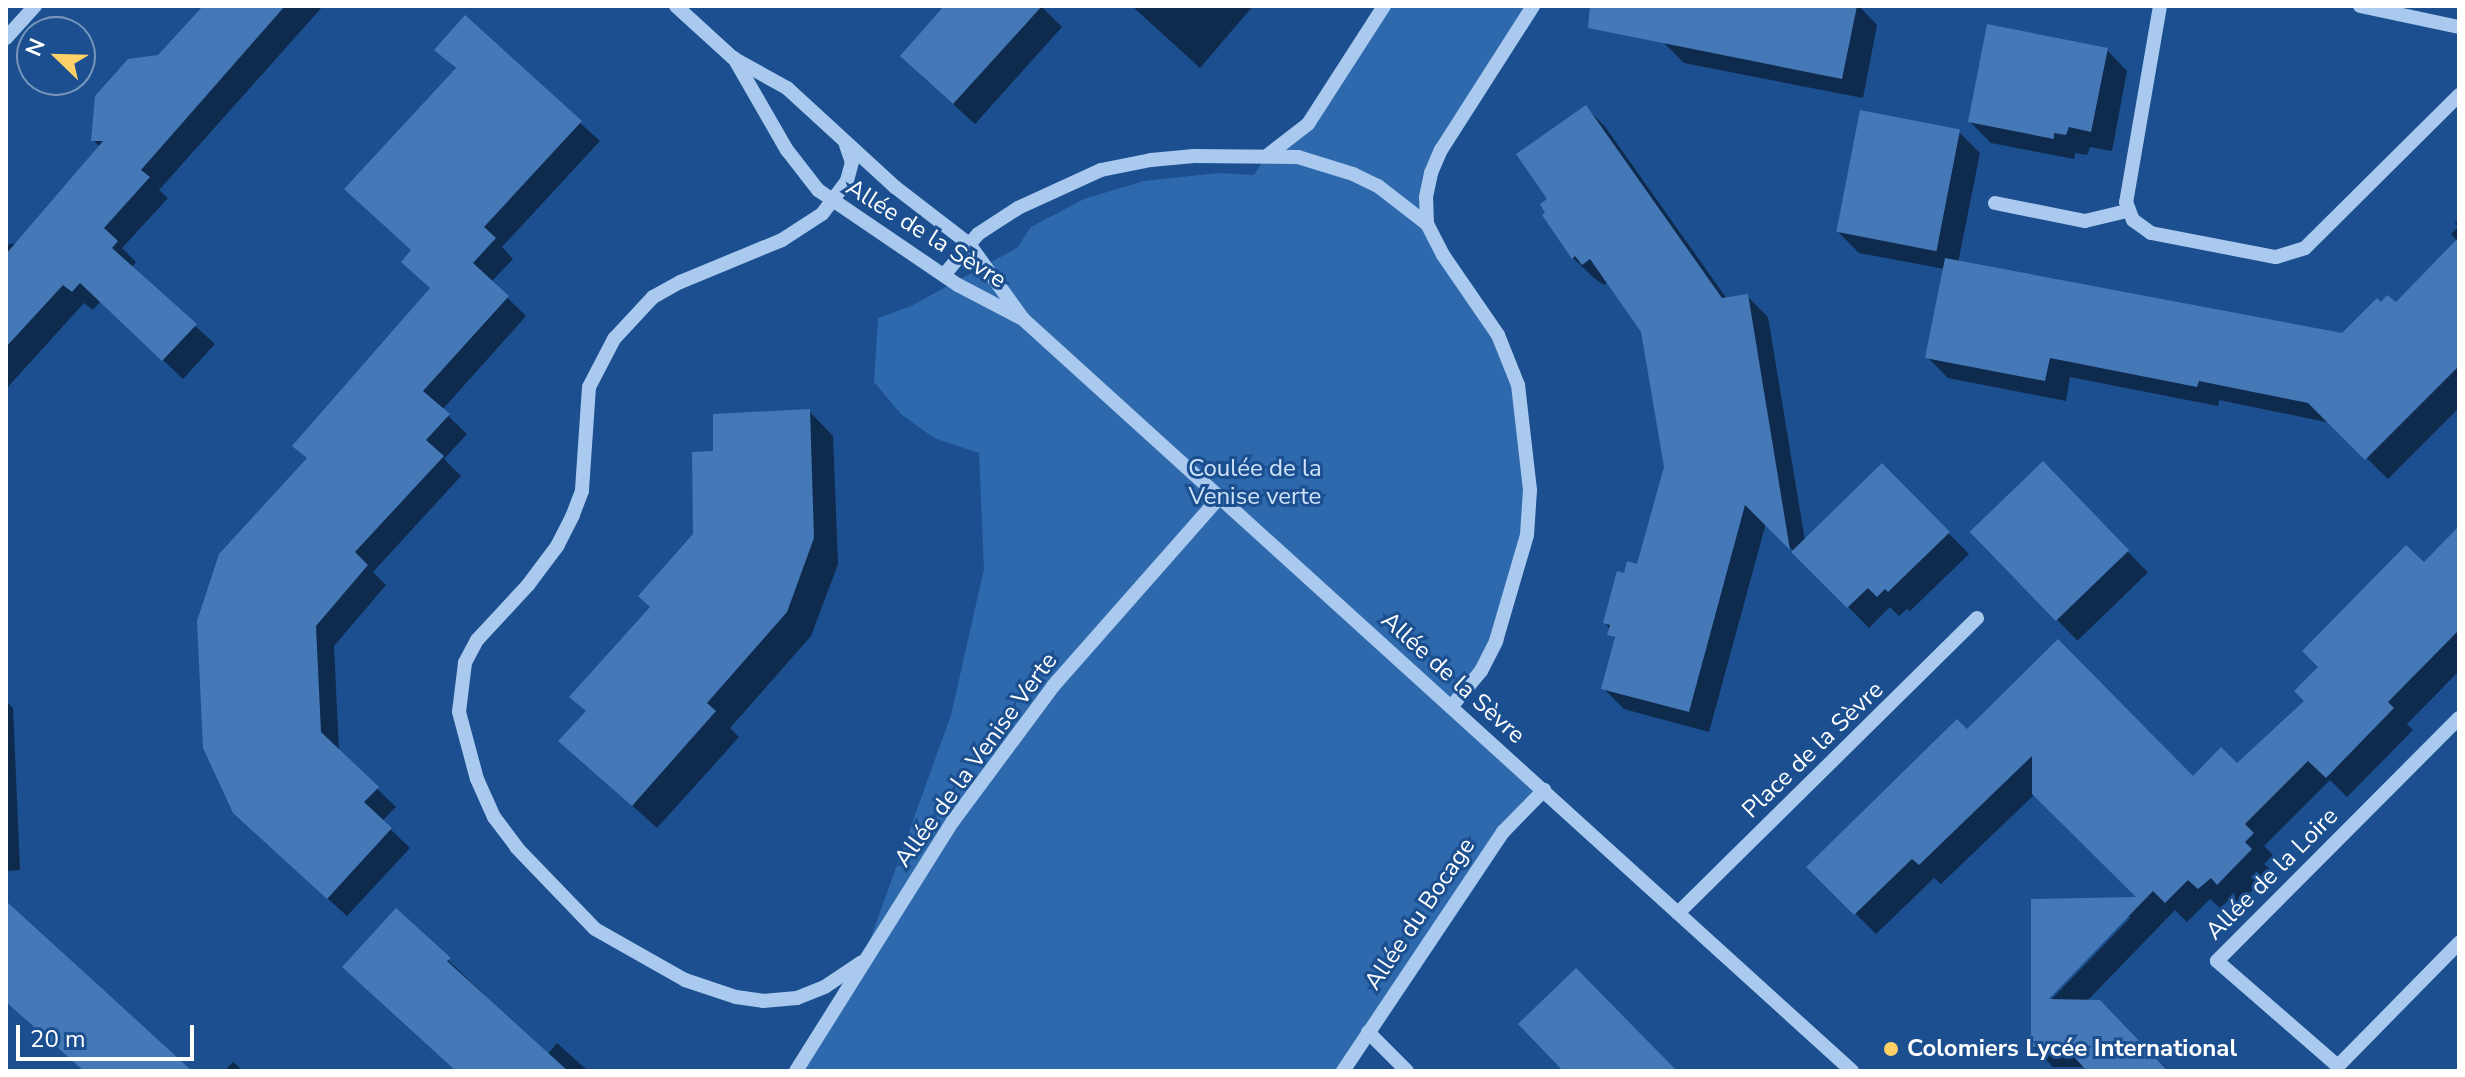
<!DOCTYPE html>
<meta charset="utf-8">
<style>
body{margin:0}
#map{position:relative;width:2465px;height:1077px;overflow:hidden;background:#1b4f8f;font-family:"Nunito Sans",sans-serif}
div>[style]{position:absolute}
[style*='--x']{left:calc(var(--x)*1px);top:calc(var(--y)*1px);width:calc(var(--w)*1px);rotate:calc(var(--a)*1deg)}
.green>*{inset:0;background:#2e69ad}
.shadow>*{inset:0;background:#0007;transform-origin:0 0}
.building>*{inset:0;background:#4478b7;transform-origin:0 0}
.minor>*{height:14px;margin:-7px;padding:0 7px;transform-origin:7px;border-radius:7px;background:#a9c9ee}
.dots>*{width:22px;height:22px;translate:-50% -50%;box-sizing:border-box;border:4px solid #1b4f8f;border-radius:50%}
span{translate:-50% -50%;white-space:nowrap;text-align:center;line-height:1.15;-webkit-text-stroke:6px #1b4f8f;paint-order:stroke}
.street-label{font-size:24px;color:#fff}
.park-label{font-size:24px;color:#cfe3fa}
.poi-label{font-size:24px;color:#fff;font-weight:700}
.left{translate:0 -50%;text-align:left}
.frame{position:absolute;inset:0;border:8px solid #fff;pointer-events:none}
.north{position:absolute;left:16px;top:16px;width:80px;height:80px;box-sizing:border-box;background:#1b4f8f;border:2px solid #7695bc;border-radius:50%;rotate:293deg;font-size:22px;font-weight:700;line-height:32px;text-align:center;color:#fff}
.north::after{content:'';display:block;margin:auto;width:28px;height:36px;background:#ffd166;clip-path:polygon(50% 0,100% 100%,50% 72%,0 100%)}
.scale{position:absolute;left:16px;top:1025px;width:178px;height:36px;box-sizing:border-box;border:4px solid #fff;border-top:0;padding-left:10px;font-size:24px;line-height:28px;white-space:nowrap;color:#fff;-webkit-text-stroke:6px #1b4f8f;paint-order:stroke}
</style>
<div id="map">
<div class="green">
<div style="clip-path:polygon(1384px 6px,1533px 6px,1442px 150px,1427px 224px,1477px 303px,1518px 385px,1530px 490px,1496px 641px,1451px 707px,1544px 790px,1503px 832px,1343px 1071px,796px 1071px,862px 962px,951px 715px,984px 569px,979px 453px,934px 438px,901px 414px,874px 382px,878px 318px,911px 306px,1017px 248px,1031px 227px,1084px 199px,1144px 181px,1218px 173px,1254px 175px,1266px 156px,1290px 141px)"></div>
</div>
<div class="shadow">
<div style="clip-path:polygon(205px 6px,323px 6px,159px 190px,168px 198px,122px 248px,136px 262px,131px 268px,215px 344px,183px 379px,101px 301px,93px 310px,84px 303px,6px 389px,6px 245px,17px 243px,100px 147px,93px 140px,159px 57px)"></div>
<div style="clip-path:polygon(947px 6px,1041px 6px,1062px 27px,975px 124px,923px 77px)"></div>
<div style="clip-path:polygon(1132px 6px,1253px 6px,1200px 68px)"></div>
<div style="clip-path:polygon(1669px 6px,1859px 6px,1877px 25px,1863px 98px,1684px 63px,1663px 42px)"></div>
<div style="clip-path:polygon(465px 18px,600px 141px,502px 247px,513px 259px,491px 282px,526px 316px,442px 410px,467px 434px,444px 459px,461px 476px,373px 572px,386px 585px,334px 646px,339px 752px,396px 807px,382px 821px,410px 848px,347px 916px,254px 832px,308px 459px,432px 289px,413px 251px,457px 70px,437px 50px)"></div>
<div style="clip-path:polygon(2107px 50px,2127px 71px,2112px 151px,2090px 147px,2087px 155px,2075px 153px,2074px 159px,1991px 143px,1970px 122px)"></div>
<div style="clip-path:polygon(1586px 107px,1606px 128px,1727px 299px,1747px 296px,1768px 317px,1805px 541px,1882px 466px,1969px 554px,1910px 611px,1907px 609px,1899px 616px,1890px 607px,1869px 628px,1766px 523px,1709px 732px,1624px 709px,1603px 688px,1616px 641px,1605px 622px,1638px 567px,1666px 467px,1642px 332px,1608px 282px,1604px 285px,1594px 278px,1573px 258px,1550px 199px)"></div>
<div style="clip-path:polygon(1959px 132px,1980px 153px,1958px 263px,2342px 335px,2381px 305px,2396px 305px,2458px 242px,2451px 234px,2458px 227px,2455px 223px,2459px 219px,2459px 408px,2388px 479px,2331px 423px,2219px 400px,2218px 406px,2070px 377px,2066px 401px,1948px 378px,1927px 357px,1945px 269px,1859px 253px,1838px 232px)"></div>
<div style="clip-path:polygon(809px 411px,833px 436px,838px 564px,811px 636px,730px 728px,739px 737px,657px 828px,561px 741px,588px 712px,695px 535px,715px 453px)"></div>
<div style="left:2043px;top:464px;width:151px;height:98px;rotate:46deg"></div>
<div style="clip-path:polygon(evenodd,2459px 548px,2459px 671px,2407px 724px,2413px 730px,2347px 797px,2330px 780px,2264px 846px,2273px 855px,2264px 864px,2272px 871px,2239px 904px,2232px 897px,2220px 908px,2210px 899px,2187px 922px,2175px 910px,2087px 1001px,2099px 1002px,2169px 1071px,2090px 1071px,2086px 1067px,2053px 1067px,2033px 1046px,2033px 901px,2141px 899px,2035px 794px,1941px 884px,1934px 878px,1876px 934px,1809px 867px,1967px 732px,2194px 779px,2237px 766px,2306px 701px,2424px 565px,2459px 548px,2125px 917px,2131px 917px,2047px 1004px,2044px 1001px,2125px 917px)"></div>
<div style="clip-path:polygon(6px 701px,13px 708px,20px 870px,6px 871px)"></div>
<div style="clip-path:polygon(397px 911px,547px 1055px,557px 1043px,588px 1071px,457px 1071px)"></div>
<div style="clip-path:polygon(233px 1062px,243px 1071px,225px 1071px)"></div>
</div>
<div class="building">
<div style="clip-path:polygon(203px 6px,285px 6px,141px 170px,150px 177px,104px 228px,118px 241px,112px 248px,197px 324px,162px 361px,80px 283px,72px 292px,63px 285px,6px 347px,6px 254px,103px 141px,91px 141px,95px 96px,128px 59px,158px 55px)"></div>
<div style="clip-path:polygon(944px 6px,1042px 6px,953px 104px,900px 56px)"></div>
<div style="clip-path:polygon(1590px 6px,1857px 6px,1842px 79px,1588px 28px)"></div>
<div style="clip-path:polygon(465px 15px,582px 121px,484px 227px,496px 238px,473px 263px,509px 296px,423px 391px,450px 414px,426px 440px,444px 456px,355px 552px,368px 565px,316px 626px,321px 732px,379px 787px,364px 802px,392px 828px,327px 899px,233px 813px,203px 748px,197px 621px,219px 554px,307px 458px,292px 446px,430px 288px,401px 262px,411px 250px,344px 189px,456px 68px,434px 50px)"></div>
<div style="clip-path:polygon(1987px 24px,2108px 48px,2091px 132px,2069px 127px,2066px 135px,2054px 133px,2054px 139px,1968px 122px)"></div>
<div style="clip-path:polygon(1586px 105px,1722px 298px,1748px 294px,1790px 550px,1745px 505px,1689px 712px,1601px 689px,1615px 637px,1607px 635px,1610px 625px,1603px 623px,1617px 571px,1624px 573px,1627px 561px,1637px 564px,1664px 467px,1641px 332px,1590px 259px,1582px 265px,1575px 256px,1572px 259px,1542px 215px,1545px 213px,1540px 204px,1547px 199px,1516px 154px)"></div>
<div style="left:1860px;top:110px;width:102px;height:124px;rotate:11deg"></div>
<div style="clip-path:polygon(2459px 237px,2459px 366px,2365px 460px,2308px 403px,2199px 381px,2197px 387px,2050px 358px,2045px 381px,1925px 358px,1945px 258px,2342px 333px,2377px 298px,2381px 302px,2387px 295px,2396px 302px)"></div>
<div style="clip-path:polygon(810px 409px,814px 538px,787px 612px,707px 703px,716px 711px,632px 806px,558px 741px,586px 711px,569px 697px,650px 607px,638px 596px,693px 534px,692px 452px,713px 451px,713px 414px)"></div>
<div style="left:2043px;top:461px;width:124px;height:102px;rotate:46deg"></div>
<div style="clip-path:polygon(1882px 463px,1950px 532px,1888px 592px,1885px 589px,1877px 597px,1868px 588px,1847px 608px,1791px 552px)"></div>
<div style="clip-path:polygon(2459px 526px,2459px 630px,2388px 702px,2394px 708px,2326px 778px,2308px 761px,2245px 824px,2254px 833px,2245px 842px,2252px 849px,2217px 885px,2211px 878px,2198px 889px,2188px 880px,2165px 903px,2153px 891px,2049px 999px,2100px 1000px,2168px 1071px,2087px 1071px,2065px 1047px,2031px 1047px,2031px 899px,2136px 897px,2032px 794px,2032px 756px,1919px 865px,1912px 859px,1854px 915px,1806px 867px,1957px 719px,1967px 729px,2058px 639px,2193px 776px,2221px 747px,2237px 763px,2304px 701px,2294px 691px,2318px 667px,2302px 651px,2406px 545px,2424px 562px)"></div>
<div style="clip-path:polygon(6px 901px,108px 994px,192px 1071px,84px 1071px,6px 1002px)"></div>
<div style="clip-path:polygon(396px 908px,451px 958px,447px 961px,568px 1071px,456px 1071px,342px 967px)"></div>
<div style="clip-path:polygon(1576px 968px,1677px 1071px,1563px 1071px,1518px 1024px)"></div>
</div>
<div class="minor">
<div style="--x:676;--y:6;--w:77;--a:42.4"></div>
<div style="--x:733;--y:58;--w:62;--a:29.1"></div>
<div style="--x:787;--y:88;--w:147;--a:42.5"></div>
<div style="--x:895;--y:187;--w:93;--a:37.6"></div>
<div style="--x:969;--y:244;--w:92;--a:54.2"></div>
<div style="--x:1023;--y:319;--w:1119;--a:42.21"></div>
<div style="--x:2160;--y:6;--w:199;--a:99.8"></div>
<div style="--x:2126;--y:202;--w:19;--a:69"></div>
<div style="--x:2133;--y:220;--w:22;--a:36"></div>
<div style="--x:2151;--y:233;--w:127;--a:10.9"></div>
<div style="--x:2276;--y:257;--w:30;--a:-17"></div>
<div style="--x:2305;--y:248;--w:217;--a:-44.8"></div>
<div style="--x:2360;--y:6;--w:101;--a:12"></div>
<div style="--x:6;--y:38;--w:43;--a:-47.8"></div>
<div style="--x:734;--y:58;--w:106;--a:60.1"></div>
<div style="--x:787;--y:150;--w:51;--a:52.2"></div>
<div style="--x:818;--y:190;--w:169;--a:34.2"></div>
<div style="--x:958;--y:285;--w:69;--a:27.7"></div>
<div style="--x:846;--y:145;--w:18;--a:71"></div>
<div style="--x:852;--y:162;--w:20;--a:105"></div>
<div style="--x:847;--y:181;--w:41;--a:127.1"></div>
<div style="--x:822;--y:214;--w:48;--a:147"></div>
<div style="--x:782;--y:240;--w:110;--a:157.6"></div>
<div style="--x:680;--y:282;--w:31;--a:151"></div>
<div style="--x:653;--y:297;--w:57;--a:132.9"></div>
<div style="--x:614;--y:339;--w:54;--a:117.5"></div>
<div style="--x:589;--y:387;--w:104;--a:93.9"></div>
<div style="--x:582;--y:491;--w:26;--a:111"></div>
<div style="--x:573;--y:515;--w:34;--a:117"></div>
<div style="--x:558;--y:545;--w:50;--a:126.9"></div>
<div style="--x:528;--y:585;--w:75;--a:132.8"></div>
<div style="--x:477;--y:640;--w:26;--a:118"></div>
<div style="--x:465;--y:663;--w:49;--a:97"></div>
<div style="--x:459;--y:712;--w:69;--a:75"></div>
<div style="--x:477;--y:779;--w:42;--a:65.9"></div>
<div style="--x:494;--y:817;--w:39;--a:53"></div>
<div style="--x:517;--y:848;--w:112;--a:46.1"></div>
<div style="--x:595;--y:929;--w:103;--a:29.5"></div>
<div style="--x:685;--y:980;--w:54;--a:18.4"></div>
<div style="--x:736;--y:997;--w:27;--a:8"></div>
<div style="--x:763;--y:1001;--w:34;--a:-5"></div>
<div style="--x:797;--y:998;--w:31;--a:-22"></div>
<div style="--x:826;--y:986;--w:43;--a:-33.7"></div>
<div style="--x:1268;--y:155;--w:51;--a:-37.8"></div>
<div style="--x:1308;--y:124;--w:140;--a:-57.2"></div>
<div style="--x:1995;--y:203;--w:92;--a:11.3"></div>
<div style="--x:2085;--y:221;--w:43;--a:-13.4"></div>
<div style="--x:944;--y:275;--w:53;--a:-50.3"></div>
<div style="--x:978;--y:234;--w:48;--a:-33"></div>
<div style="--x:1018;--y:208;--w:91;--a:-24.6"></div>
<div style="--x:1101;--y:170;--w:51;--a:-11.3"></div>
<div style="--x:1151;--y:160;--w:43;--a:-5.3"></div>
<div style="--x:1194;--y:156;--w:104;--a:0.6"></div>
<div style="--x:1298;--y:157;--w:58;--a:17.2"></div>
<div style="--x:1353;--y:174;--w:28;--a:26"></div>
<div style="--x:1378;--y:186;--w:62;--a:37.8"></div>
<div style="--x:1451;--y:707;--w:47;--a:-50.2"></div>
<div style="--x:1481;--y:671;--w:34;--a:-63"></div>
<div style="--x:1496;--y:641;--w:110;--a:-73.7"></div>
<div style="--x:1527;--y:535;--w:45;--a:-86.2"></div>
<div style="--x:1530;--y:490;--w:106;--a:-96.5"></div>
<div style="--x:1518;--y:385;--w:54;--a:-111.8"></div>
<div style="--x:1498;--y:335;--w:97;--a:-124.5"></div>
<div style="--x:1443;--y:255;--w:35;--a:-117"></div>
<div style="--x:1427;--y:224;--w:27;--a:-92"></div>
<div style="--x:1426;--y:197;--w:25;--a:-78"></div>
<div style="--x:1431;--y:173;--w:25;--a:-67"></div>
<div style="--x:1441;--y:150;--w:171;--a:-57.4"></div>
<div style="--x:2459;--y:718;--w:343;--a:134.9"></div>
<div style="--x:2217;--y:961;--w:160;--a:41"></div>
<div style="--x:2338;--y:1066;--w:173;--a:-45.5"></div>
<div style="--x:1678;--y:913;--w:420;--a:-44.6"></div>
<div style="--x:1368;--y:1032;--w:55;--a:45"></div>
<div style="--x:796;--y:1071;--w:295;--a:-57.9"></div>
<div style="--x:953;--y:821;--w:169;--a:-53.4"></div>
<div style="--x:1054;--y:685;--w:251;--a:-48.6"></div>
<div style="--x:1343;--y:1071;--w:288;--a:-56.2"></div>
<div style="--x:1503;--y:832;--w:59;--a:-45.7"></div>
</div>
<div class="dots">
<div style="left:1891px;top:1049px;background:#ffd166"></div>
</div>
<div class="street-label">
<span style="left:926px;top:234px;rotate:32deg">Allée de la Sèvre</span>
<span style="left:1453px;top:678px;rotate:42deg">Allée de la Sèvre</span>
<span style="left:1813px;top:750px;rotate:-44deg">Place de la Sèvre</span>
<span style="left:976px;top:760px;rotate:-54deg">Allée de la Venise Verte</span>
<span style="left:2272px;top:874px;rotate:-45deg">Allée de la Loire</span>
<span style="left:1420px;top:914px;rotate:-56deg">Allée du Bocage</span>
</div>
<div class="park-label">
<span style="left:1255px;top:483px">Coulée de la<br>Venise verte</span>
</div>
<div class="poi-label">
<span class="left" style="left:1907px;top:1049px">Colomiers Lycée International</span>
</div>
<div class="frame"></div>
<div class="north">N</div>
<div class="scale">20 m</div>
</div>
